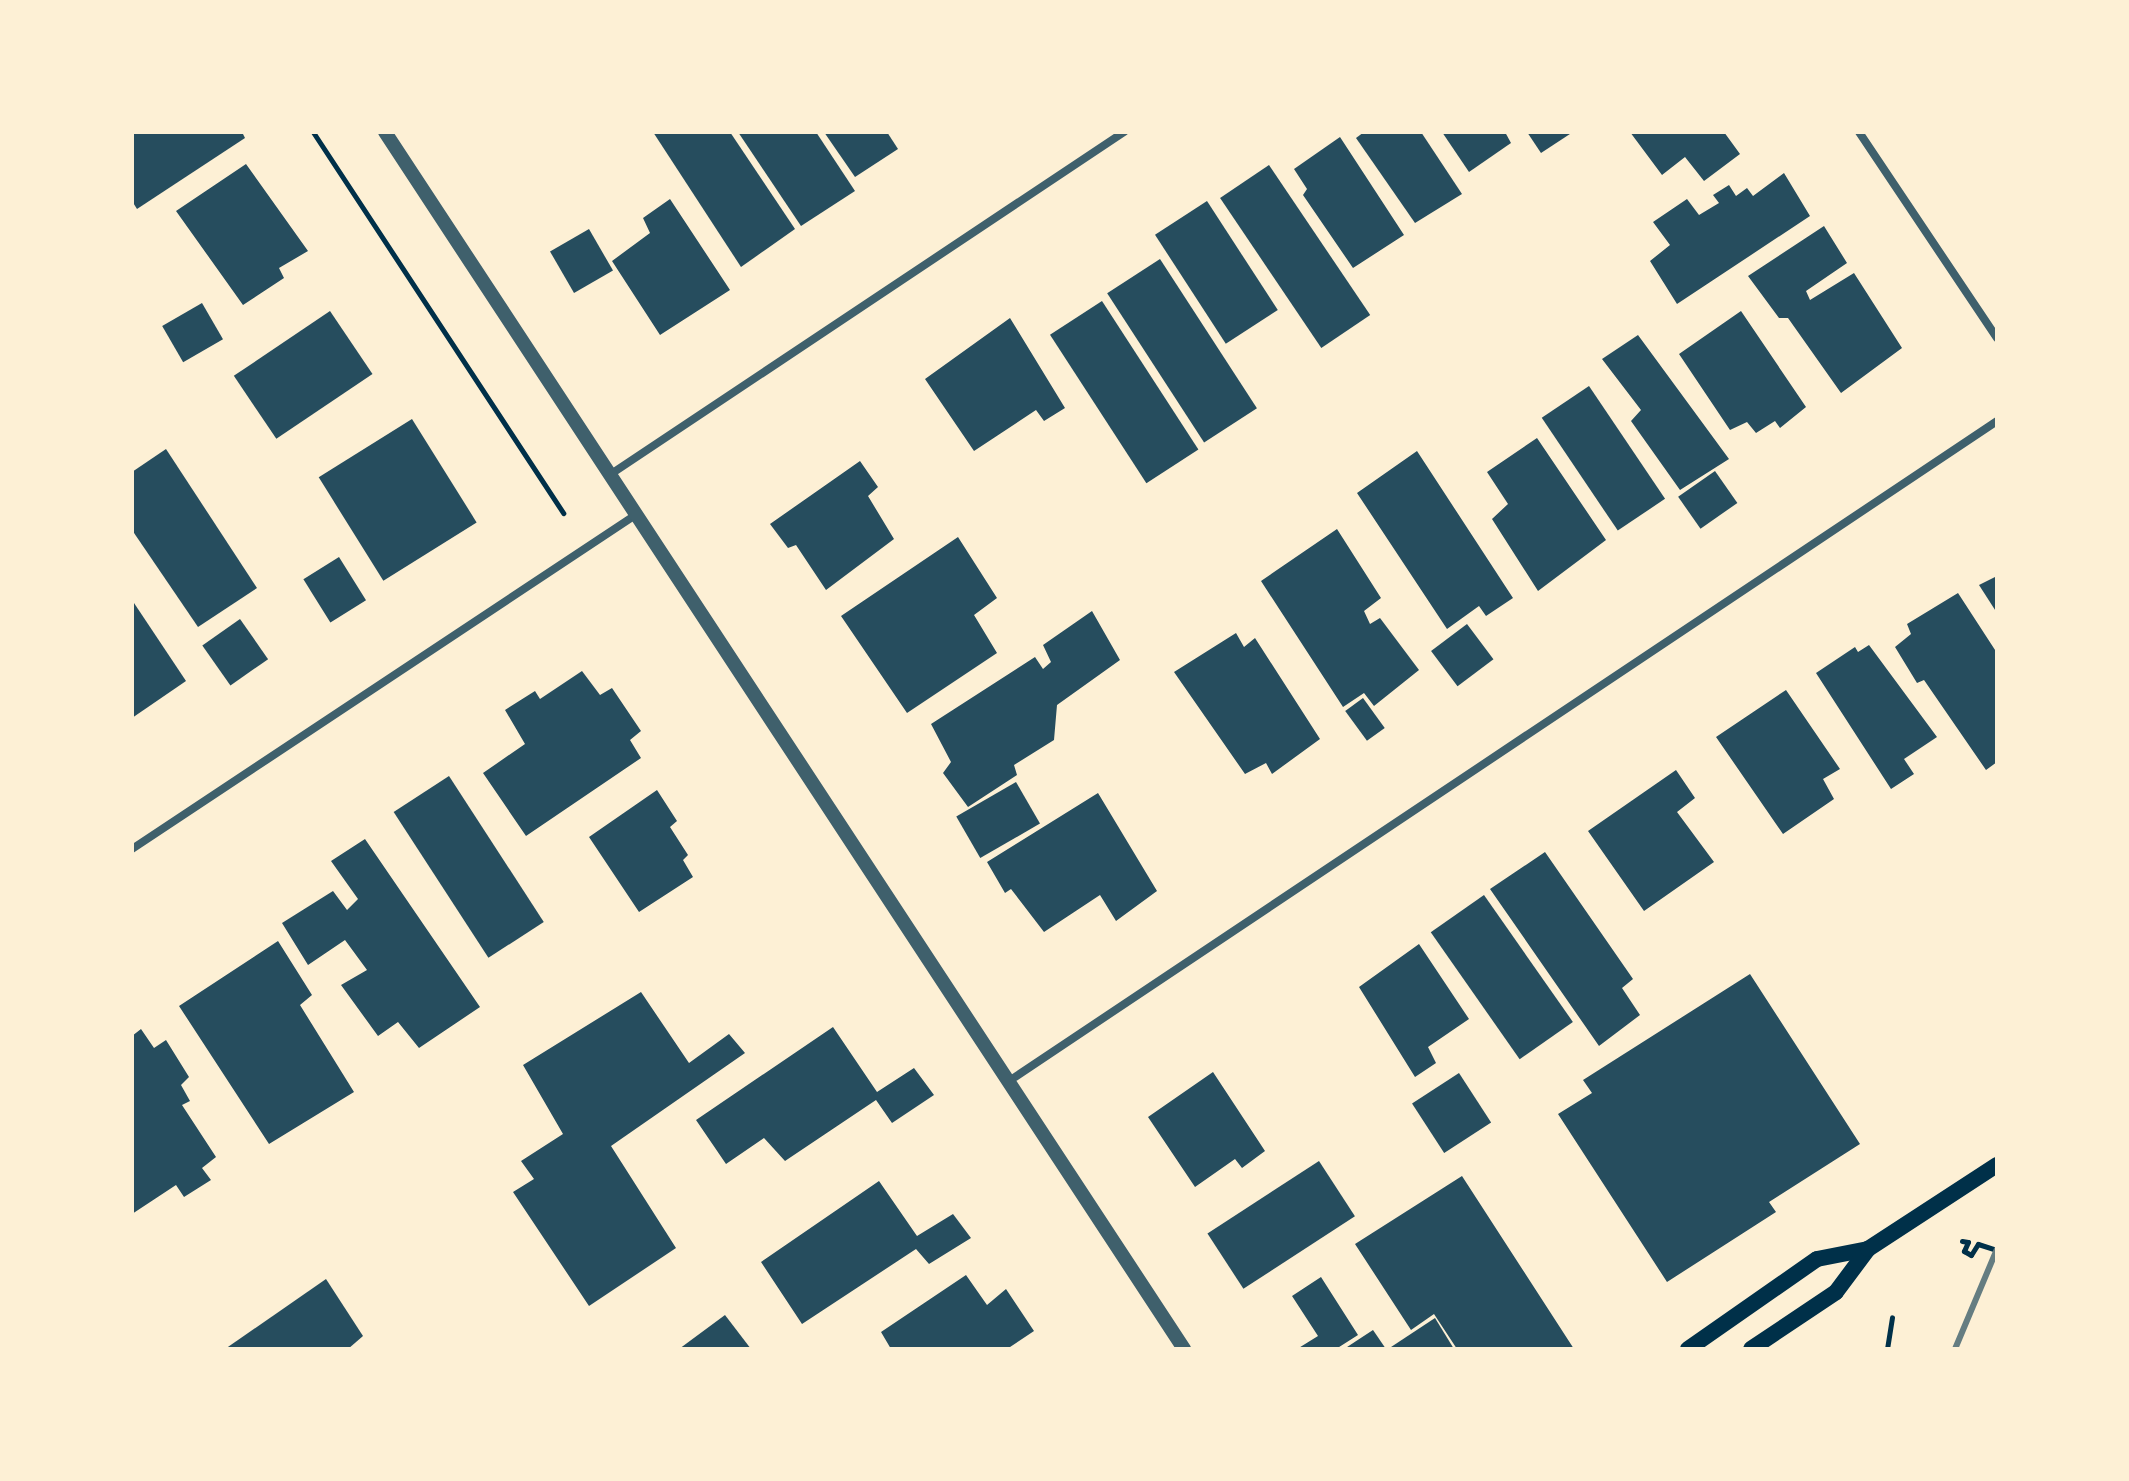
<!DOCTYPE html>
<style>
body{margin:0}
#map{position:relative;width:2129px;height:1481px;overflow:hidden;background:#fdf0d5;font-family:Spectral,serif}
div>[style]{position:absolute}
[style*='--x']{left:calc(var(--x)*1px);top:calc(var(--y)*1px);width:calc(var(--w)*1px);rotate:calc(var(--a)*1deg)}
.building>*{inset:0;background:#264d5e;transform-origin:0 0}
.path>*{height:5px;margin:-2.5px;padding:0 2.5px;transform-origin:2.5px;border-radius:2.5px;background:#003049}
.minor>*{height:8px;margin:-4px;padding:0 4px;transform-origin:4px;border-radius:4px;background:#3f606c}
.tertiary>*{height:14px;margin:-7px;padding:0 7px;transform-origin:7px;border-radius:7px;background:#3f606c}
.secondary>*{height:16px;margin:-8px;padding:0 8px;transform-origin:8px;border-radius:8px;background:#003049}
.rail>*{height:6px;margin:-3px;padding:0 3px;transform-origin:3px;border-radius:3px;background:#657d81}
span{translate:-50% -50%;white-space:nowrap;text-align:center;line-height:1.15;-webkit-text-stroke:8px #fdf0d5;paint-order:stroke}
.frame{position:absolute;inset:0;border:134px solid #fdf0d5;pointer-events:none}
</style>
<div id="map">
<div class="building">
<div style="clip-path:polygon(132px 132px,242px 132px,245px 138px,137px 209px,132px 201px)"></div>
<div style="clip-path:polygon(653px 132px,730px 132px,795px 229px,741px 267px)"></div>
<div style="clip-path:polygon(738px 132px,816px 132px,855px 191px,801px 226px)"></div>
<div style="clip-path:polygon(824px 132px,887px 132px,898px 149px,855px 177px)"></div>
<div style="clip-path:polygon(1364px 132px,1421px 132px,1462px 194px,1415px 223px,1356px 138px)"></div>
<div style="clip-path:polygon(1442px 132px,1505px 132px,1511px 143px,1469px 172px)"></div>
<div style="clip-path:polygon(1527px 132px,1573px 132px,1541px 153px)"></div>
<div style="clip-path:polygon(1630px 132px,1724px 132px,1740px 154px,1704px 181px,1685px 157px,1662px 175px)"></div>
<div style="clip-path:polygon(1340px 137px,1404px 235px,1353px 268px,1303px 195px,1307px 189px,1294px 169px)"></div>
<div style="clip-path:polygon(246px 164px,308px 251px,279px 268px,284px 278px,243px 305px,176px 211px)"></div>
<div style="left:1269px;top:165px;width:181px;height:59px;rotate:56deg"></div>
<div style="clip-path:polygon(1784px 173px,1810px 216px,1677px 304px,1650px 261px,1670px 245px,1653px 222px,1687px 199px,1699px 215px,1719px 203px,1713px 195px,1729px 185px,1736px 196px,1747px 188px,1753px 196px)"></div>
<div style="clip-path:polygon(670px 199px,730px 290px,660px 335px,612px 261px,650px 233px,643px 218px)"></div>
<div style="left:1207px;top:201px;width:130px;height:62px;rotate:57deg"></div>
<div style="clip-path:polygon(1824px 226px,1847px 263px,1806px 291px,1810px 300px,1854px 273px,1902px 348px,1841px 393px,1788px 318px,1779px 318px,1748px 276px)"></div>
<div style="left:589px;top:229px;width:48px;height:45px;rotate:60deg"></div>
<div style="left:1160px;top:259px;width:178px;height:63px;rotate:57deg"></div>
<div style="left:1102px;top:301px;width:177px;height:62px;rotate:57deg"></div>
<div style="left:202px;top:303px;width:42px;height:46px;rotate:60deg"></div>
<div style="left:330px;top:311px;width:76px;height:116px;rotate:56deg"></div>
<div style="clip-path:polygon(1741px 311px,1806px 407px,1780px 428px,1775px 421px,1756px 433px,1747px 422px,1730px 430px,1679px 354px)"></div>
<div style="clip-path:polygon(1010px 318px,1065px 408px,1044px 421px,1036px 410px,974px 451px,925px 379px)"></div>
<div style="clip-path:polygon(1638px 335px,1729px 459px,1680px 490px,1631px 421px,1641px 410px,1602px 359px)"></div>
<div style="left:1589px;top:386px;width:136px;height:57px;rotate:56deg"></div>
<div style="left:412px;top:419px;width:122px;height:110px;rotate:58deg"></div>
<div style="clip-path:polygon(1537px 438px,1606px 540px,1538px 591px,1492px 519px,1508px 504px,1487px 472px)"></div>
<div style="clip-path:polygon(166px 449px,257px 588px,198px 627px,132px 530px,132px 472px)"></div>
<div style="clip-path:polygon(1417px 451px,1513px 598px,1486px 616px,1479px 606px,1447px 629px,1357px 493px)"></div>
<div style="clip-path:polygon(860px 461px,878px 487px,868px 496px,894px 539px,826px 590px,796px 545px,788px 548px,770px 524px)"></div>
<div style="left:1715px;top:471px;width:39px;height:45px;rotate:55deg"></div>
<div style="clip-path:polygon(1337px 529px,1381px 598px,1364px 611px,1370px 624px,1380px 618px,1419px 670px,1374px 706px,1364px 693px,1343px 707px,1261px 581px)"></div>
<div style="clip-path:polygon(958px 537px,997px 598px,974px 615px,997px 653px,907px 713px,841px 616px)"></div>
<div style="left:339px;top:557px;width:51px;height:42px;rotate:58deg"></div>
<div style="clip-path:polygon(1997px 576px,1997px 613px,1979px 585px)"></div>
<div style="clip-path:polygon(1958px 593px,1997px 653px,1997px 762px,1986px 770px,1924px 680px,1917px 683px,1895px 647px,1911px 634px,1907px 624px)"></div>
<div style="clip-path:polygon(132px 600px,186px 681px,132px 718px)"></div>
<div style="clip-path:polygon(1092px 611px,1120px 660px,1057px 705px,1054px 740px,1014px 765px,1017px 775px,968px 807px,943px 773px,951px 762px,931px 724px,1035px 657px,1043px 669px,1051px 662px,1043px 645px)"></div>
<div style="left:240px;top:619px;width:49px;height:46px;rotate:55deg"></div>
<div style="left:1467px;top:624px;width:44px;height:45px;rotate:53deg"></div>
<div style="clip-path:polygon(1236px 633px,1244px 647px,1255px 638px,1320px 739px,1272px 774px,1266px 763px,1245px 774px,1174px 672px)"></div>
<div style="clip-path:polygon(1869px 645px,1937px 737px,1904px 759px,1914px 774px,1891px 789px,1816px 673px,1855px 647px,1858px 652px)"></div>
<div style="clip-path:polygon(582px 671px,600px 695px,612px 688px,641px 731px,630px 740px,641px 758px,526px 836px,483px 773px,525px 744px,505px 710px,535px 691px,540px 699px)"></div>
<div style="clip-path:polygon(1786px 690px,1840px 769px,1823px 779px,1834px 799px,1783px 834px,1716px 737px)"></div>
<div style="left:1363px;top:698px;width:37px;height:22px;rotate:54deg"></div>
<div style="clip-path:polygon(1676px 770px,1695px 798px,1677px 812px,1714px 862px,1644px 911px,1588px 831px)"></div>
<div style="left:449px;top:776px;width:174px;height:66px;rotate:57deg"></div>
<div style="left:1016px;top:782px;width:48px;height:69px;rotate:60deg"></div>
<div style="clip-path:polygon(657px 790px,677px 821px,670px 827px,688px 855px,683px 860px,693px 877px,639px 912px,589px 837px)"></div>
<div style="clip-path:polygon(1098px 793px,1157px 891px,1116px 921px,1100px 895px,1044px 932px,1011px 889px,1005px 893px,987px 862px)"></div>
<div style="clip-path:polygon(365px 839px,480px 1007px,419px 1048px,398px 1022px,378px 1036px,341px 985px,367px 970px,345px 940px,308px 965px,282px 923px,333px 891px,347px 910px,358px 899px,331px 861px)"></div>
<div style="clip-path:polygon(1545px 852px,1633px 979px,1622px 988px,1640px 1015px,1599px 1046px,1490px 889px)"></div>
<div style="left:1484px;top:895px;width:155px;height:65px;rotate:55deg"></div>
<div style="clip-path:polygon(278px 941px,312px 995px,300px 1005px,354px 1092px,269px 1144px,179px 1006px)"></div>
<div style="clip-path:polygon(1419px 944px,1469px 1019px,1428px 1047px,1436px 1063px,1415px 1077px,1359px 987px)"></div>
<div style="clip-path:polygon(1750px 974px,1860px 1144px,1769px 1202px,1776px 1212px,1667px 1282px,1558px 1114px,1592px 1093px,1583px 1080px)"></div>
<div style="clip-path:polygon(641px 992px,689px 1063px,729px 1034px,745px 1053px,611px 1146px,676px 1248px,589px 1306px,513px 1192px,534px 1179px,521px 1161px,563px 1134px,523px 1065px)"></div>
<div style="clip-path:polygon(833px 1027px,877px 1092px,914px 1068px,934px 1095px,892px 1123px,876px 1100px,785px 1161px,764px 1138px,726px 1164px,696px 1120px)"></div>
<div style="clip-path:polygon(141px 1029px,154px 1048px,166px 1040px,189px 1077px,181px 1085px,190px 1101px,182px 1105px,216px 1157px,202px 1168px,211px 1180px,184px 1197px,176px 1185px,132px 1214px,132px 1036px)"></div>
<div style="clip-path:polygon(1213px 1072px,1265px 1151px,1242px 1168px,1235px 1159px,1195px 1187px,1148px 1117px)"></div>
<div style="left:1459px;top:1073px;width:59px;height:56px;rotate:57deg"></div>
<div style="left:1319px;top:1161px;width:66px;height:133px;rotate:57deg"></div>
<div style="clip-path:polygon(1462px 1176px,1574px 1349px,1457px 1349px,1434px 1314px,1411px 1330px,1355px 1244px)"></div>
<div style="clip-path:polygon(879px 1181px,917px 1236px,953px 1214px,971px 1238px,929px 1264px,916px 1249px,802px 1324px,761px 1262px)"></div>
<div style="clip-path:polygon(966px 1275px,987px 1305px,1006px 1289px,1034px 1331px,1007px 1349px,891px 1349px,881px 1332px)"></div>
<div style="clip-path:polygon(1321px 1277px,1358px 1335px,1336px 1349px,1297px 1349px,1318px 1336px,1292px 1296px)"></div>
<div style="clip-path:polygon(326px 1279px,363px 1336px,348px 1349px,225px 1349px)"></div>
<div style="clip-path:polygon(725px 1315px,751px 1349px,679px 1349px)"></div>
<div style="clip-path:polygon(1435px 1318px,1454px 1349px,1388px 1349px)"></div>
<div style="clip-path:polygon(1373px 1330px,1386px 1349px,1344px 1349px)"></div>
</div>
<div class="path">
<div style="--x:313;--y:132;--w:456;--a:56.7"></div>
<div style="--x:1962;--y:1241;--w:6;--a:9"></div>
<div style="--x:1968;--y:1242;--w:10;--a:114"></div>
<div style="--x:1964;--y:1251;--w:8;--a:30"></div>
<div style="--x:1971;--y:1255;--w:13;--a:-58"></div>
<div style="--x:1978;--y:1244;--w:20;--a:18"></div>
<div style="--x:1887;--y:1349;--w:32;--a:-81"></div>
</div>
<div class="minor">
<div style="--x:1859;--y:132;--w:248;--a:56.2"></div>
<div style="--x:611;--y:474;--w:617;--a:-33.69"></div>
<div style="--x:132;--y:849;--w:606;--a:-33.56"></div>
<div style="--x:1009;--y:1081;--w:1188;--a:-33.74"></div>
</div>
<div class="tertiary">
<div style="--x:385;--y:132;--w:1456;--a:56.71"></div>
</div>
<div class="secondary">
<div style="--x:1688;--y:1349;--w:157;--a:-34.9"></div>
<div style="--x:1817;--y:1259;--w:52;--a:-11.1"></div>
<div style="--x:1751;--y:1349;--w:102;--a:-33.8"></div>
<div style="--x:1836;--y:1292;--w:54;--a:-53.3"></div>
<div style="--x:1868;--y:1249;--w:154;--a:-33.1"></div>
</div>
<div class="rail">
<div style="--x:1955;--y:1349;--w:108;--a:-67.2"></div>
</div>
<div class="frame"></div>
</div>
